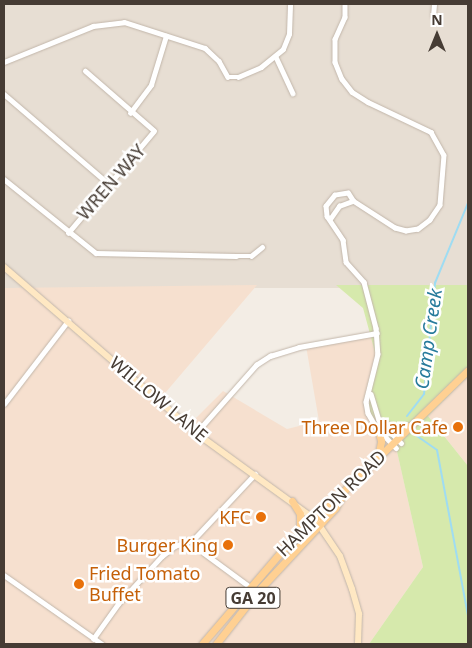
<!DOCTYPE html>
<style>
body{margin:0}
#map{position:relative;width:472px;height:648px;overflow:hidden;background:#f3ede5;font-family:"Noto Sans",sans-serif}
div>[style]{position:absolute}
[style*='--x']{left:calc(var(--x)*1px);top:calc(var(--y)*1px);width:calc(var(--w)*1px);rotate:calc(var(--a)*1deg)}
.residential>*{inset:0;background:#e7ded3;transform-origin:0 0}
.commercial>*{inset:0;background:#f6e0cf}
.green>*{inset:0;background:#d6e9ac}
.stream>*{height:2px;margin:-1px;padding:0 1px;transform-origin:1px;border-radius:1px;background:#9fdcf2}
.roads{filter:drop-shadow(0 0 1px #c2b6aa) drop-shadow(0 0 1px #c2b6aa)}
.street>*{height:4.5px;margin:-2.25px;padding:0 2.25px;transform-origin:2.25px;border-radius:2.25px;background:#fff}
.secondary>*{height:6px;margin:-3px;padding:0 3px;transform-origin:3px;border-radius:3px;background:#ffe8c3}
.primary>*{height:7px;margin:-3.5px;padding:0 3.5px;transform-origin:3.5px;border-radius:3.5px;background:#ffd092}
.dots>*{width:14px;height:14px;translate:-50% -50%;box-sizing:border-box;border:2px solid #fff;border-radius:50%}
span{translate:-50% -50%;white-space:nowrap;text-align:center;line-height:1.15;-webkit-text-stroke:5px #fff;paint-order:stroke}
.shield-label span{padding:1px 4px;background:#fff;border:1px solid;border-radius:4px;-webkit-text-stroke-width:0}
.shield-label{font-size:16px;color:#463c34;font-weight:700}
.street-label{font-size:18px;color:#463c34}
.food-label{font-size:18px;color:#c56008}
.right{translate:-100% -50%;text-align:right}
.left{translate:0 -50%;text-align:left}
.water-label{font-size:19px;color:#277b9c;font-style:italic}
.frame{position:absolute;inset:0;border:5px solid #463c34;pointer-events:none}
.north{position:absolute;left:412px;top:10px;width:50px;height:50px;-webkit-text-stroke:4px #fff;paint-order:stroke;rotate:0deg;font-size:14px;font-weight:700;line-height:20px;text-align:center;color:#463c34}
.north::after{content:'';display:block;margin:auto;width:18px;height:22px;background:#463c34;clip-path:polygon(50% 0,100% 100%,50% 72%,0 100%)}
</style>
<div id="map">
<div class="residential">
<div style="left:4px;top:4px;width:464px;height:284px"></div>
</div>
<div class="commercial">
<div style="clip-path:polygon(257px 285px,160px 399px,189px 425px,223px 391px,287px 429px,319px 421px,306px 346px,371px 335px,423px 567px,369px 644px,4px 644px,4px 288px)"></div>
<div style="clip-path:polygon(468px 376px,468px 466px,428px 416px)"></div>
</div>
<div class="green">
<div style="clip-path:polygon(336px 285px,468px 285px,468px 376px,428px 416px,468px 466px,468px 644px,369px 644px,423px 567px,396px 447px,365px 410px,376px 356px,363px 308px)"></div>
</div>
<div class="stream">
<div style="--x:407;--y:416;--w:28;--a:-52"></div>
<div style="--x:424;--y:394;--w:112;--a:-84.3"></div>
<div style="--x:435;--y:283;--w:87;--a:-67.6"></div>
<div style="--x:417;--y:436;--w:24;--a:35"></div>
<div style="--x:437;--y:450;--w:168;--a:79.4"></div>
</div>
<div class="roads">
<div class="street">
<div style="--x:345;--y:4;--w:13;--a:90"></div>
<div style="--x:345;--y:17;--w:24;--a:114"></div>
<div style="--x:335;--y:39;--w:23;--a:90"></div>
<div style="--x:335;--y:62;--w:18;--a:68"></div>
<div style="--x:342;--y:79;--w:16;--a:52"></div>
<div style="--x:352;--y:92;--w:19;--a:32"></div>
<div style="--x:368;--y:102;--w:70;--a:25.5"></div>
<div style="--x:431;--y:132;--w:26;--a:61"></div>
<div style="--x:444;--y:155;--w:50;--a:94.6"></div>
<div style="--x:440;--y:205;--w:18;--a:124"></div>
<div style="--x:430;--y:220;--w:15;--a:143"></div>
<div style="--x:418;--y:229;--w:12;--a:171"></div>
<div style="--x:406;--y:231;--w:11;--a:-165"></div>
<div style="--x:395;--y:228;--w:50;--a:-147.3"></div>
<div style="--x:353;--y:201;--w:9;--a:-122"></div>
<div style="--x:348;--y:193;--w:13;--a:171"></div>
<div style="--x:335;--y:195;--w:14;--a:129"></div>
<div style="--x:326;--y:206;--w:10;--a:84"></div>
<div style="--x:327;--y:216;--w:29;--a:56"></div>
<div style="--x:343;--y:240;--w:22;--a:82"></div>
<div style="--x:346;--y:262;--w:27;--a:48"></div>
<div style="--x:364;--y:282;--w:48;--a:75.4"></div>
<div style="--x:376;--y:328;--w:26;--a:86"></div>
<div style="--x:378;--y:354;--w:49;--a:104"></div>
<div style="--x:366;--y:402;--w:11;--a:80"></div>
<div style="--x:368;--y:413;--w:16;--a:60"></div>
<div style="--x:376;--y:427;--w:29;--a:46"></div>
<div style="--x:433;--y:16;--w:12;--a:-85"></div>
<div style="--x:276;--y:57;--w:40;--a:65"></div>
<div style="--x:4;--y:62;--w:96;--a:-22"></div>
<div style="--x:93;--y:26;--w:31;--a:-7"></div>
<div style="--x:124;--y:22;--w:85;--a:17.8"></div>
<div style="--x:205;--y:48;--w:19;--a:43"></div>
<div style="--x:219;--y:61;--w:18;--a:61"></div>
<div style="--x:228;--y:77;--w:10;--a:0"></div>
<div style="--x:238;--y:77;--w:25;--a:-23"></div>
<div style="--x:261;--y:67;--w:28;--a:-39"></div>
<div style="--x:283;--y:49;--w:16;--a:-68"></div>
<div style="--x:289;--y:34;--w:30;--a:-88"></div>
<div style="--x:4;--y:94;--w:138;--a:40.6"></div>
<div style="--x:130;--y:113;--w:35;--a:-53"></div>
<div style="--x:151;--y:85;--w:51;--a:-73"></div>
<div style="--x:4;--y:179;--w:118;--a:38.8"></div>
<div style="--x:96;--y:253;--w:140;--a:1.2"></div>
<div style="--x:236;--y:256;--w:15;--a:0"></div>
<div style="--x:251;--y:256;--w:14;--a:-39"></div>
<div style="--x:330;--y:219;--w:16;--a:-55"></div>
<div style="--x:339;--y:206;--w:15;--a:-20"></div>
<div style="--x:68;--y:233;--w:133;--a:-49.9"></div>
<div style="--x:154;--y:131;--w:91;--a:-139"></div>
<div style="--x:371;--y:394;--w:27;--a:73"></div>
<div style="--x:379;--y:420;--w:32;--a:46"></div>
<div style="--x:4;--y:404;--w:105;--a:-52.4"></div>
<div style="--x:196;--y:433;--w:91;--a:-48.6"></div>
<div style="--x:256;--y:365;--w:17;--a:-33"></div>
<div style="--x:270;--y:356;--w:30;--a:-17"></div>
<div style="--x:299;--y:347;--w:79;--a:-10.2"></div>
<div style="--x:194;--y:539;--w:17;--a:54"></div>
<div style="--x:204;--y:553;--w:56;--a:36.3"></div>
<div style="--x:4;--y:575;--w:120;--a:35.1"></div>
<div style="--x:93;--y:639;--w:43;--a:-54.5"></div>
<div style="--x:118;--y:604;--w:65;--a:-47.5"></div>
<div style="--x:162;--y:556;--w:16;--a:-38"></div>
<div style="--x:175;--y:546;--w:20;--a:-20"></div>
<div style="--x:194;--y:539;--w:89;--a:-46.8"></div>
</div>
<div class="secondary">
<div style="--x:4;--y:267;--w:254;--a:40.8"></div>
<div style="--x:196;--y:433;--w:150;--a:36"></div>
<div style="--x:319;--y:525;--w:37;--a:56"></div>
<div style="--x:340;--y:556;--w:35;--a:70"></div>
<div style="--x:352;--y:589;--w:26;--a:74"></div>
<div style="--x:359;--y:614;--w:30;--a:92"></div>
</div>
<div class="primary">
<div style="--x:382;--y:423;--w:13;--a:23"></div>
<div style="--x:394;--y:428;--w:16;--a:-7"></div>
<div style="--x:378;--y:457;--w:16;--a:-79"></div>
<div style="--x:381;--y:441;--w:12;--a:-104"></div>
<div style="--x:292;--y:501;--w:15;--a:58"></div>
<div style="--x:300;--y:514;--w:18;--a:90"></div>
<div style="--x:202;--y:644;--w:120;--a:-49.4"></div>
<div style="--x:280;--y:553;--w:262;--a:-44.2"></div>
<div style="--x:216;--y:644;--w:66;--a:-51.7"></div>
<div style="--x:257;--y:592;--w:115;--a:-47.1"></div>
<div style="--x:335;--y:508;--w:16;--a:-60"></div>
</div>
</div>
<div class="dots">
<div style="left:458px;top:427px;background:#e8710a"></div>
<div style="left:261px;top:517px;background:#e8710a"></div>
<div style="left:228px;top:545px;background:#e8710a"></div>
<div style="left:79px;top:584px;background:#e8710a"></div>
</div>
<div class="shield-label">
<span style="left:253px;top:598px">GA 20</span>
</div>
<div class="street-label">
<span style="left:111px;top:182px;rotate:-49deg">WREN WAY</span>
<span style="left:159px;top:399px;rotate:40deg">WILLOW LANE</span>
<span style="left:331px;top:503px;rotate:-44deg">HAMPTON ROAD</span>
</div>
<div class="food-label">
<span class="right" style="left:448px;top:427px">Three Dollar Cafe</span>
<span class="right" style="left:251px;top:517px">KFC</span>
<span class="right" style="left:218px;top:545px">Burger King</span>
<span class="left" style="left:89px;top:584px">Fried Tomato<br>Buffet</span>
</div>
<div class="water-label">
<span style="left:429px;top:339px;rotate:-82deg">Camp Creek</span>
</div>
<div class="frame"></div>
<div class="north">N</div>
</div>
